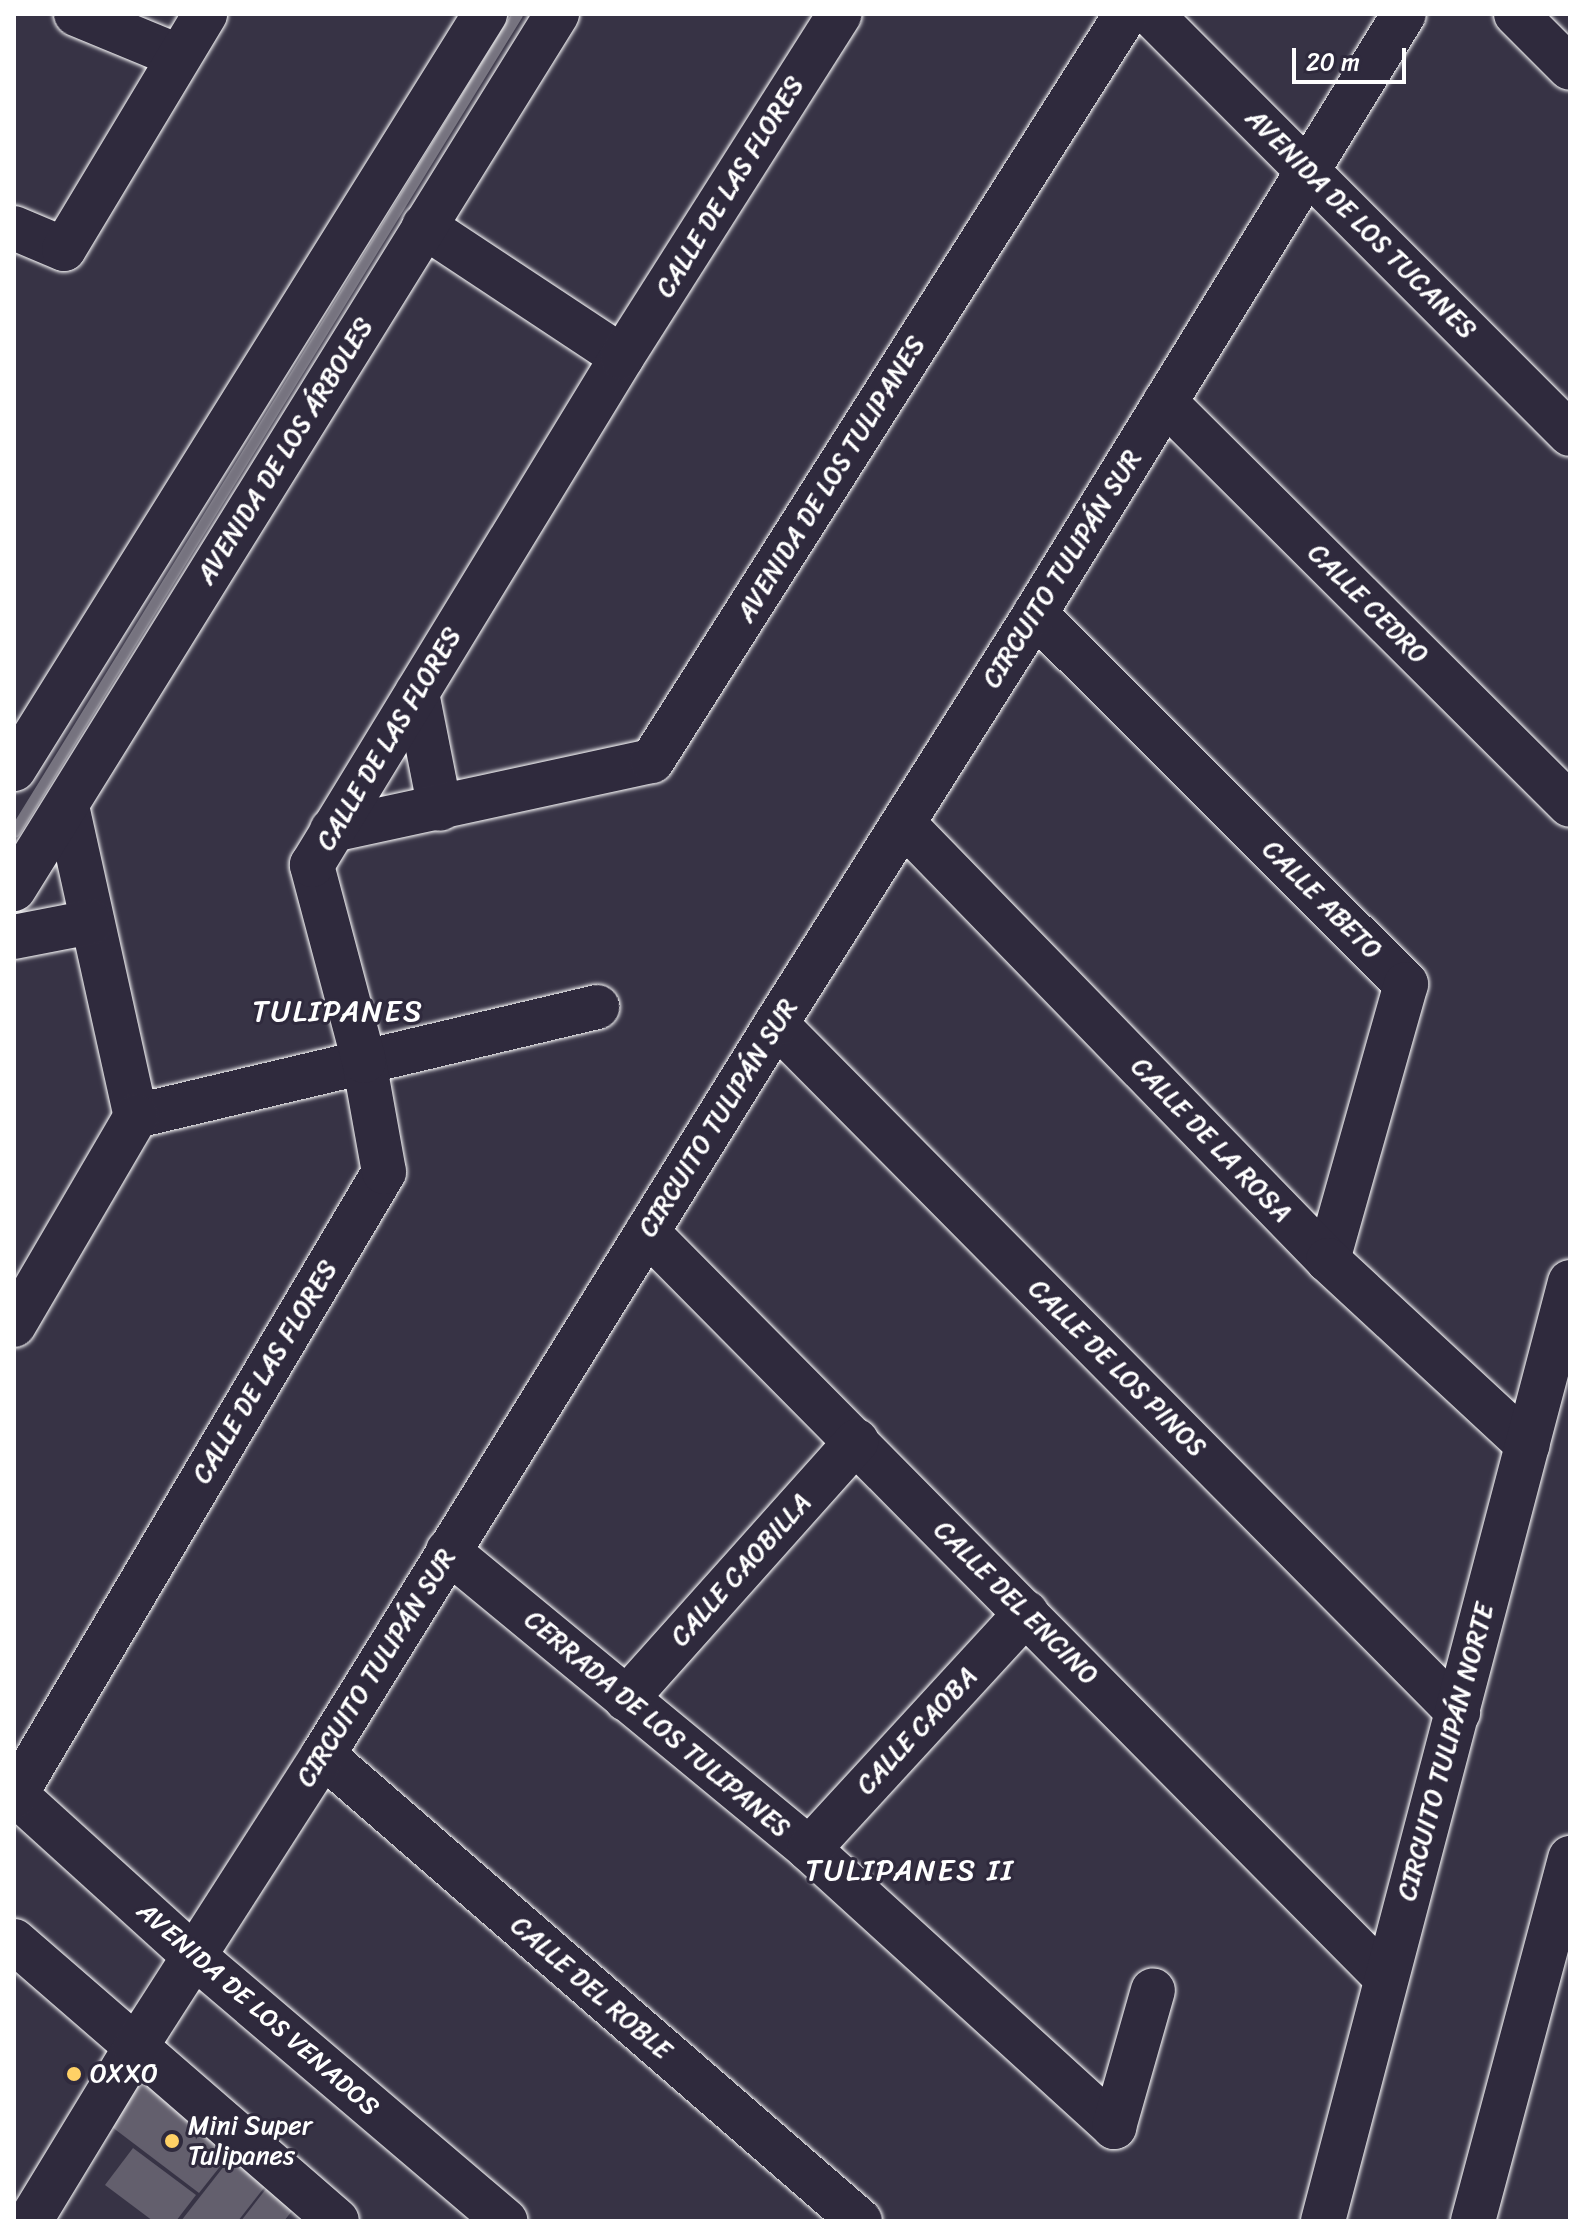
<!DOCTYPE html>
<meta charset="utf-8">
<style>
body{margin:0}
#map{position:relative;width:1584px;height:2235px;overflow:hidden;background:#373345;font-family:Sriracha,sans-serif}
div>[style]{position:absolute}
[style*='--x']{left:calc(var(--x)*1px);top:calc(var(--y)*1px);width:calc(var(--w)*1px);rotate:calc(var(--a)*1deg)}
.stream>*{height:11px;margin:-5.5px;padding:0 5.5px;transform-origin:5.5px;border-radius:5.5px;background:#76737f}
.building>*{inset:0;background:#635f6d}
.roads{filter:drop-shadow(0 0 2px #fff) drop-shadow(0 0 2px #fff)}
.minor>*{height:44px;margin:-22px;padding:0 22px;transform-origin:22px;border-radius:22px;background:#2f2a3d}
.major>*{height:44px;margin:-22px;padding:0 22px;transform-origin:22px;border-radius:22px;background:#2f2a3d}
.dots>*{width:22px;height:22px;translate:-50% -50%;box-sizing:border-box;border:4px solid #2f2a3d;border-radius:50%}
span{translate:-50% -50%;white-space:nowrap;text-align:center;line-height:1.15;-webkit-text-stroke:6px #2f2a3d;paint-order:stroke}
.street-label{font-size:26px;color:#fff}
.poi-label{font-size:26px;color:#fff}
.left{translate:0 -50%;text-align:left}
.quarter-label{font-size:30px;color:#fff;letter-spacing:2px}
.frame{position:absolute;inset:0;border:16px solid #fff;pointer-events:none}
.scale{position:absolute;left:1292px;top:48px;width:114px;height:36px;box-sizing:border-box;border:4px solid #fff;border-top:0;padding-left:10px;font-size:24px;line-height:28px;white-space:nowrap;color:#fff;-webkit-text-stroke:6px #2f2a3d;paint-order:stroke}
</style>
<div id="map">
<div class="stream">
<div style="--x:14;--y:832;--w:960;--a:-58.41"></div>
</div>
<div class="building">
<div style="clip-path:polygon(143px 2076px,230px 2154px,199px 2193px,112px 2127px)"></div>
<div style="clip-path:polygon(133px 2148px,196px 2195px,176px 2221px,153px 2221px,105px 2185px)"></div>
<div style="clip-path:polygon(232px 2156px,267px 2184px,238px 2221px,181px 2221px)"></div>
<div style="clip-path:polygon(269px 2185px,296px 2206px,284px 2221px,241px 2221px)"></div>
</div>
<div class="roads">
<div class="minor">
<div style="--x:76;--y:14;--w:110;--a:22.4"></div>
<div style="--x:1151;--y:14;--w:593;--a:45.07"></div>
<div style="--x:1516;--y:14;--w:76;--a:45"></div>
<div style="--x:424;--y:226;--w:237;--a:33.5"></div>
<div style="--x:14;--y:228;--w:54;--a:22.8"></div>
<div style="--x:64;--y:249;--w:274;--a:-59"></div>
<div style="--x:1165;--y:402;--w:571;--a:44.86"></div>
<div style="--x:1035;--y:614;--w:524;--a:44.92"></div>
<div style="--x:1406;--y:984;--w:287;--a:105.8"></div>
<div style="--x:417;--y:693;--w:118;--a:78.8"></div>
<div style="--x:67;--y:806;--w:318;--a:77.5"></div>
<div style="--x:904;--y:824;--w:608;--a:45.8"></div>
<div style="--x:1328;--y:1260;--w:272;--a:42.8"></div>
<div style="--x:332;--y:830;--w:327;--a:-12.2"></div>
<div style="--x:652;--y:761;--w:885;--a:-57.6"></div>
<div style="--x:14;--y:937;--w:78;--a:-11"></div>
<div style="--x:776;--y:1024;--w:969;--a:45.25"></div>
<div style="--x:136;--y:1116;--w:474;--a:-13.3"></div>
<div style="--x:647;--y:1232;--w:1049;--a:45.27"></div>
<div style="--x:14;--y:1325;--w:242;--a:-59.7"></div>
<div style="--x:448;--y:1551;--w:468;--a:39.5"></div>
<div style="--x:809;--y:1849;--w:413;--a:42.3"></div>
<div style="--x:1114;--y:2127;--w:142;--a:-74.1"></div>
<div style="--x:626;--y:1699;--w:346;--a:-48.2"></div>
<div style="--x:323;--y:1755;--w:711;--a:40.95"></div>
<div style="--x:14;--y:1793;--w:243;--a:42.2"></div>
<div style="--x:194;--y:1956;--w:409;--a:40.4"></div>
<div style="--x:14;--y:1797;--w:726;--a:-59.37"></div>
<div style="--x:384;--y:1172;--w:113;--a:-100.2"></div>
<div style="--x:364;--y:1061;--w:203;--a:-104.9"></div>
<div style="--x:312;--y:865;--w:595;--a:-58.61"></div>
<div style="--x:622;--y:357;--w:406;--a:-57.6"></div>
<div style="--x:809;--y:1849;--w:321;--a:-47.4"></div>
<div style="--x:14;--y:1941;--w:427;--a:40.9"></div>
<div style="--x:30;--y:2221;--w:202;--a:-58.7"></div>
<div style="--x:135;--y:2048;--w:348;--a:-57.3"></div>
<div style="--x:323;--y:1755;--w:860;--a:-58.21"></div>
<div style="--x:776;--y:1024;--w:485;--a:-57.7"></div>
<div style="--x:1035;--y:614;--w:704;--a:-58.41"></div>
<div style="--x:1323;--y:2221;--w:971;--a:-75.26"></div>
<div style="--x:1473;--y:2221;--w:376;--a:-75"></div>
</div>
<div class="major">
<div style="--x:14;--y:769;--w:890;--a:-58.04"></div>
<div style="--x:14;--y:889;--w:1030;--a:-58.18"></div>
</div>
</div>
<div class="dots">
<div style="left:74px;top:2074px;background:#ffd166"></div>
<div style="left:172px;top:2141px;background:#ffd166"></div>
</div>
<div class="street-label">
<span style="left:730px;top:187px;rotate:-58deg">CALLE DE LAS FLORES</span>
<span style="left:1361px;top:224px;rotate:45deg">AVENIDA DE LOS TUCANES</span>
<span style="left:285px;top:451px;rotate:-58deg">AVENIDA DE LOS ÁRBOLES</span>
<span style="left:831px;top:479px;rotate:-58deg">AVENIDA DE LOS TULIPANES</span>
<span style="left:1062px;top:569px;rotate:-58deg">CIRCUITO TULIPÁN SUR</span>
<span style="left:1368px;top:604px;rotate:45deg">CALLE CEDRO</span>
<span style="left:389px;top:739px;rotate:-59deg">CALLE DE LAS FLORES</span>
<span style="left:1322px;top:900px;rotate:45deg">CALLE ABETO</span>
<span style="left:718px;top:1118px;rotate:-58deg">CIRCUITO TULIPÁN SUR</span>
<span style="left:1211px;top:1140px;rotate:46deg">CALLE DE LA ROSA</span>
<span style="left:1117px;top:1368px;rotate:45deg">CALLE DE LOS PINOS</span>
<span style="left:265px;top:1372px;rotate:-59deg">CALLE DE LAS FLORES</span>
<span style="left:741px;top:1570px;rotate:-48deg">CALLE CAOBILLA</span>
<span style="left:1016px;top:1603px;rotate:45deg">CALLE DEL ENCINO</span>
<span style="left:376px;top:1668px;rotate:-58deg">CIRCUITO TULIPÁN SUR</span>
<span style="left:657px;top:1724px;rotate:40deg">CERRADA DE LOS TULIPANES</span>
<span style="left:917px;top:1731px;rotate:-47deg">CALLE CAOBA</span>
<span style="left:1446px;top:1752px;rotate:-75deg">CIRCUITO TULIPÁN NORTE</span>
<span style="left:591px;top:1988px;rotate:41deg">CALLE DEL ROBLE</span>
<span style="left:258px;top:2009px;rotate:41deg">AVENIDA DE LOS VENADOS</span>
</div>
<div class="poi-label">
<span class="left" style="left:90px;top:2074px">OXXO</span>
<span class="left" style="left:188px;top:2141px">Mini Super<br>Tulipanes</span>
</div>
<div class="quarter-label">
<span style="left:338px;top:1011px">TULIPANES</span>
<span style="left:910px;top:1870px">TULIPANES II</span>
</div>
<div class="frame"></div>
<div class="scale">20 m</div>
</div>
